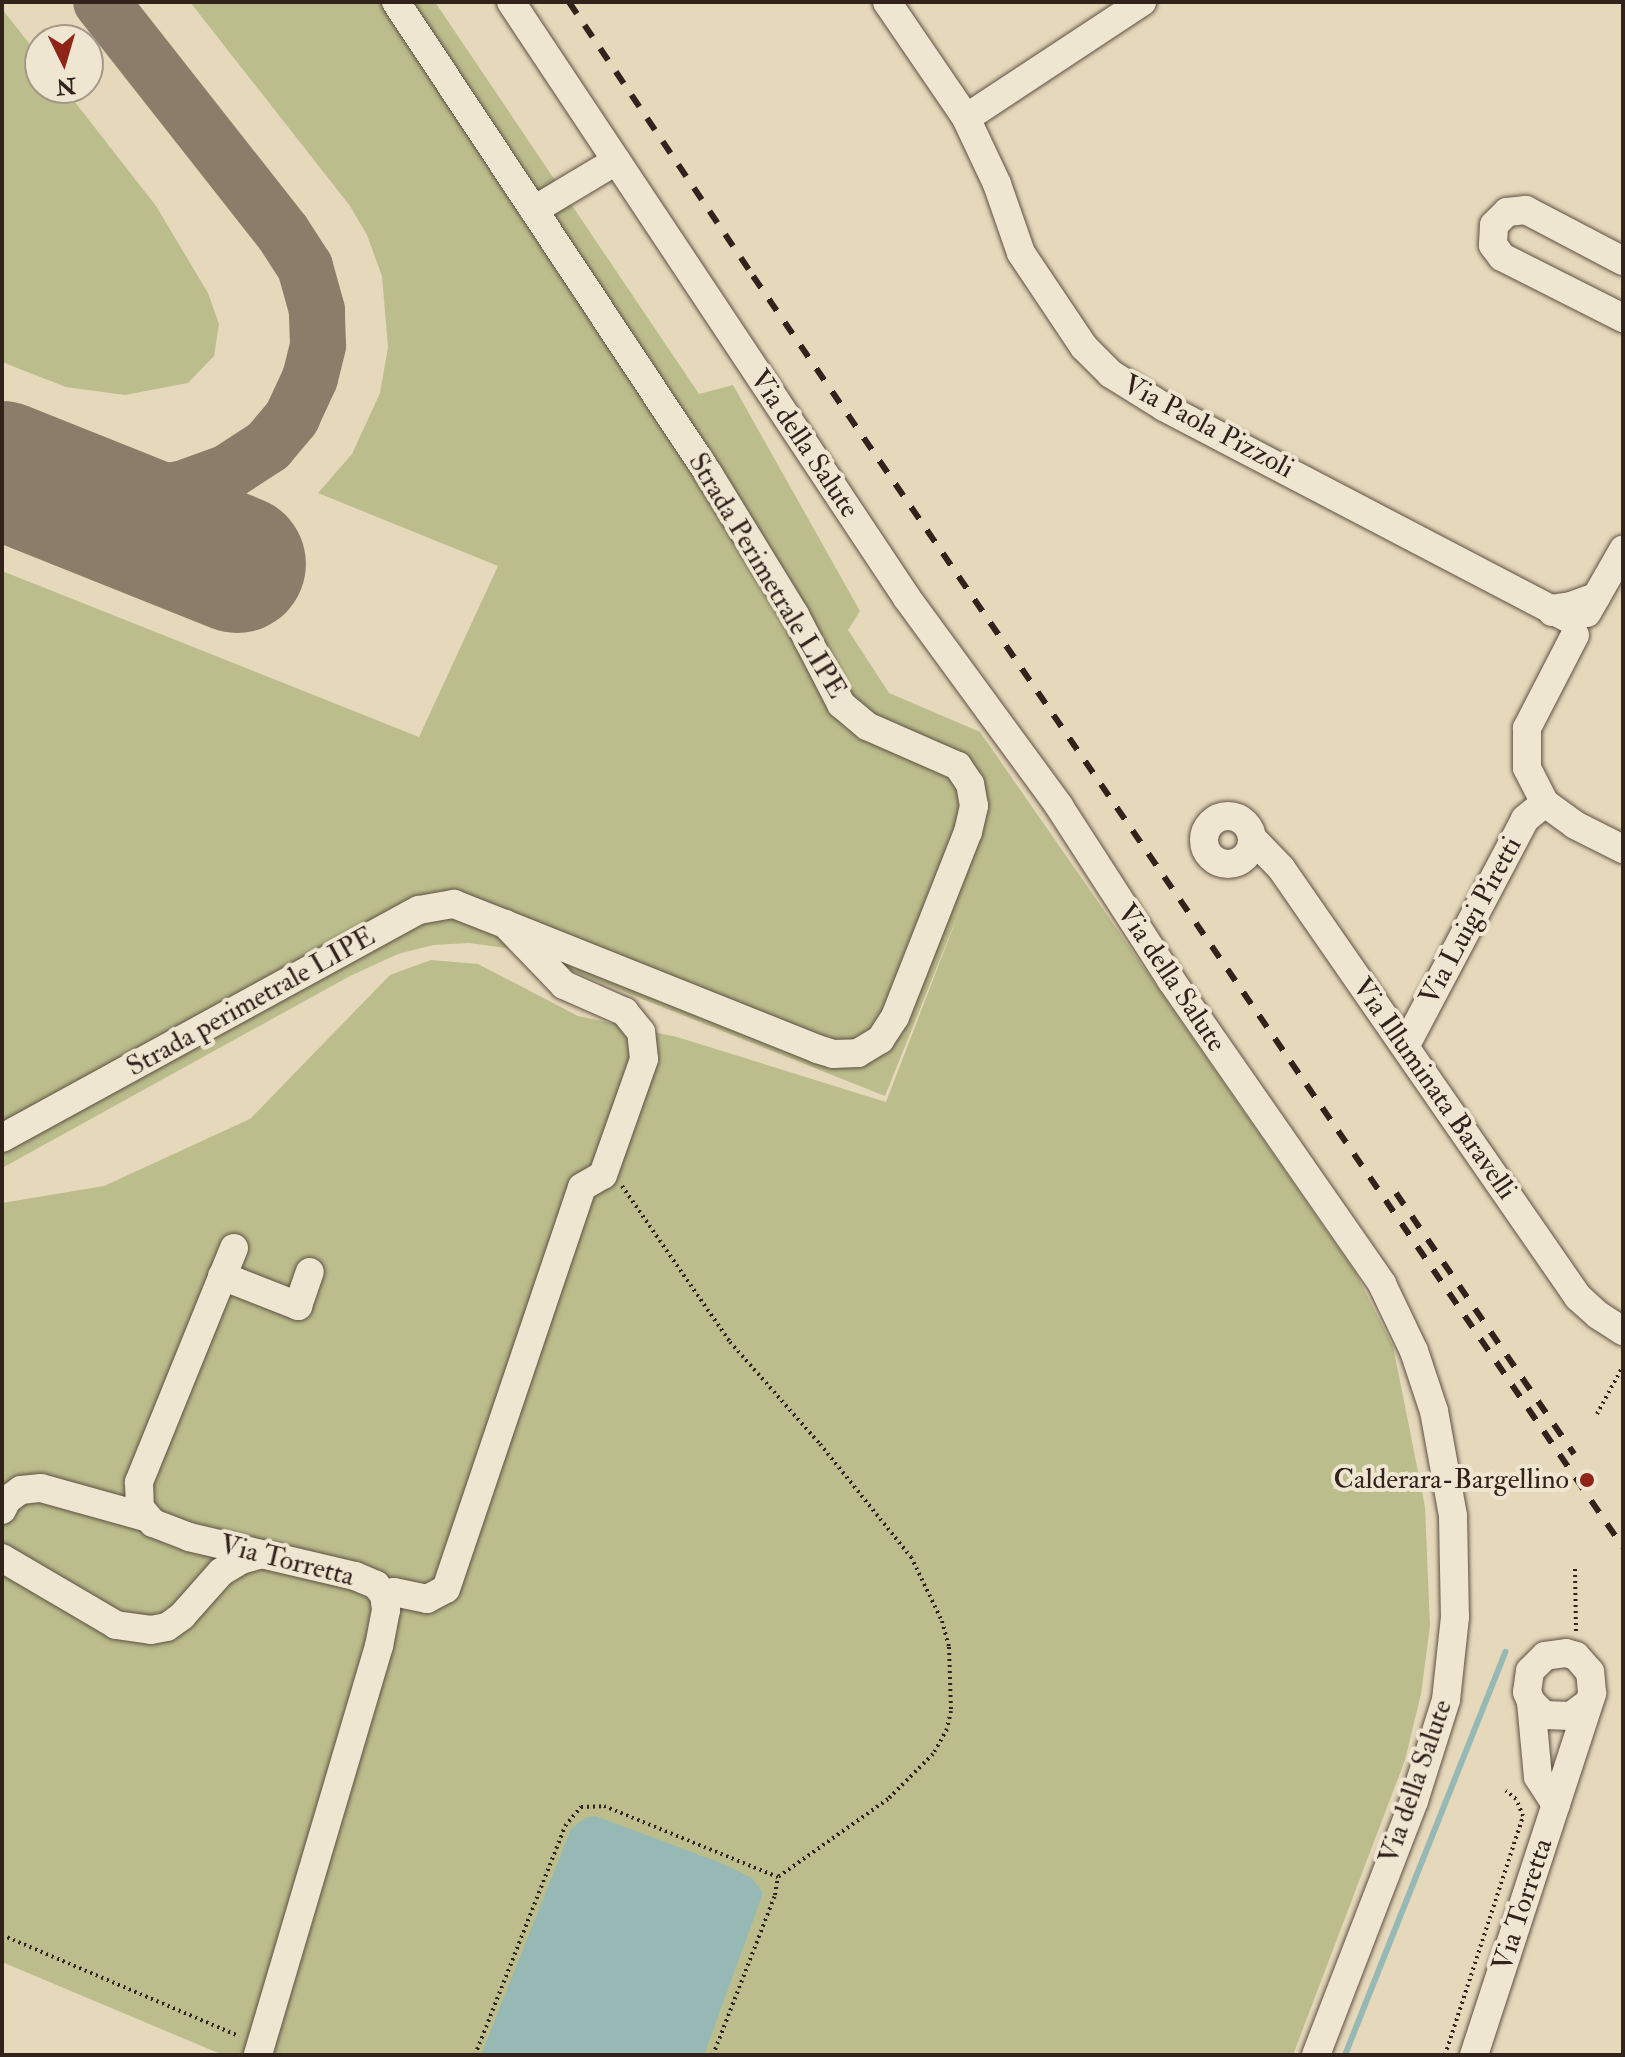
<!DOCTYPE html>
<style>
body{margin:0}
#map{position:relative;width:1625px;height:2057px;overflow:hidden;background:#e6d8ba;font-family:"IM FELL Double Pica",serif}
div>[style]{position:absolute}
[style*='--x']{left:calc(var(--x)*1px);top:calc(var(--y)*1px);width:calc(var(--w)*1px);rotate:calc(var(--a)*1deg)}
.green>*{inset:0;background:#bbbd8c}
.water>*{inset:0;background:#97b9b5}
.stream>*{height:6px;margin:-3px;padding:0 3px;transform-origin:3px;border-radius:3px;background:#97b9b5}
.taxiway>*{height:56px;margin:-28px;padding:0 28px;transform-origin:28px;border-radius:28px;background:#8c7d6a}
.runway>*{height:138px;margin:-69px;padding:0 69px;transform-origin:69px;border-radius:69px;background:#8c7d6a}
.path>*{height:4px;margin-top:-2px;transform-origin:0;background:repeating-linear-gradient(90deg,#31221b 0 2px,transparent 0 6px)}
.roads{filter:drop-shadow(0 0 2px #5e5043) drop-shadow(0 0 2px #5e5043)}
.minor>*{height:28px;margin:-14px;padding:0 14px;transform-origin:14px;border-radius:14px;background:#efe6d2}
.minor>.ring{margin:-14px;padding:0;box-sizing:content-box;background:none;border:28px solid #efe6d2;border-radius:50%}
.rail>*{height:6px;margin-top:-3px;transform-origin:0;background:repeating-linear-gradient(90deg,#31221b 0 14px,transparent 0 28px)}
.dots>*{width:22px;height:22px;translate:-50% -50%;box-sizing:border-box;border:4px solid #efe6d2;border-radius:50%}
span{translate:-50% -50%;white-space:nowrap;text-align:center;line-height:1.15;-webkit-text-stroke:8px #efe6d2;paint-order:stroke}
.street-label{font-size:28px;color:#31221b}
.poi-label{font-size:28px;color:#31221b}
.right{translate:-100% -50%;text-align:right}
.frame{position:absolute;inset:0;border:4px solid #31221b;pointer-events:none}
.north{position:absolute;left:24px;top:24px;width:80px;height:80px;box-sizing:border-box;background:#efe6d2;border:2px solid #a39889;border-radius:50%;rotate:175deg;font-size:22px;font-weight:700;line-height:32px;text-align:center;color:#31221b}
.north::after{content:'';display:block;margin:auto;width:28px;height:36px;background:#8f2418;clip-path:polygon(50% 0,100% 100%,50% 72%,0 100%)}
</style>
<div id="map">
<div class="green">
<div style="clip-path:polygon(190px 2px,435px 2px,699px 394px,733px 385px,860px 611px,848px 630px,889px 693px,980px 732px,1355px 1272px,1393px 1346px,1425px 1507px,1430px 1626px,1421px 1694px,1405px 1760px,1293px 2055px,223px 2055px,2px 1962px,2px 1203px,104px 1186px,250px 1119px,390px 975px,431px 960px,478px 964px,578px 1016px,677px 1037px,886px 1102px,963px 902px,885px 1096px,572px 971px,561px 990px,514px 949px,469px 943px,433px 945px,398px 954px,350px 976px,2px 1168px,2px 571px,419px 737px,498px 566px,318px 493px,352px 454px,380px 393px,388px 347px,382px 276px,367px 235px,350px 206px)"></div>
<div style="clip-path:polygon(2px 9px,40px 57px,40px 88px,64px 88px,156px 206px,208px 293px,219px 324px,214px 356px,188px 383px,125px 395px,66px 387px,2px 362px)"></div>
</div>
<div class="water">
<div style="clip-path:polygon(595px 1816px,721px 1863px,752px 1878px,763px 1893px,704px 2055px,481px 2055px,571px 1829px,585px 1818px)"></div>
</div>
<div class="stream">
<div style="--x:1345;--y:2055;--w:434;--a:-68.3"></div>
</div>
<div class="taxiway">
<div style="--x:37;--y:483;--w:87;--a:8.6"></div>
<div style="--x:123;--y:496;--w:58;--a:-6.9"></div>
<div style="--x:181;--y:489;--w:50;--a:-19.9"></div>
<div style="--x:228;--y:472;--w:48;--a:-33"></div>
<div style="--x:268;--y:446;--w:38;--a:-50"></div>
<div style="--x:292;--y:417;--w:43;--a:-65.2"></div>
<div style="--x:310;--y:378;--w:34;--a:-76"></div>
<div style="--x:318;--y:345;--w:35;--a:-92"></div>
<div style="--x:317;--y:310;--w:45;--a:-105.6"></div>
<div style="--x:305;--y:267;--w:40;--a:-122.9"></div>
<div style="--x:283;--y:233;--w:294;--a:-128.2"></div>
</div>
<div class="runway">
<div style="--x:2;--y:470;--w:253;--a:21.8"></div>
</div>
<div class="path">
<div style="--x:622;--y:1186;--w:190;--a:55.3"></div>
<div style="--x:730;--y:1342;--w:136;--a:48.6"></div>
<div style="--x:820;--y:1444;--w:145;--a:51.2"></div>
<div style="--x:911;--y:1557;--w:71;--a:64.2"></div>
<div style="--x:942;--y:1621;--w:27;--a:75"></div>
<div style="--x:949;--y:1647;--w:64;--a:88.2"></div>
<div style="--x:951;--y:1711;--w:18;--a:103"></div>
<div style="--x:947;--y:1729;--w:29;--a:119"></div>
<div style="--x:933;--y:1754;--w:64;--a:135"></div>
<div style="--x:888;--y:1799;--w:135;--a:144.7"></div>
<div style="--x:1597;--y:1414;--w:55;--a:-61.6"></div>
<div style="--x:1575;--y:1569;--w:65;--a:89.1"></div>
<div style="--x:2;--y:1935;--w:258;--a:23.1"></div>
<div style="--x:475;--y:2055;--w:246;--a:-68.5"></div>
<div style="--x:565;--y:1826;--w:25;--a:-50"></div>
<div style="--x:581;--y:1807;--w:23;--a:-2"></div>
<div style="--x:604;--y:1806;--w:188;--a:22.2"></div>
<div style="--x:713;--y:2055;--w:172;--a:-68.8"></div>
<div style="--x:775;--y:1895;--w:18;--a:-81"></div>
<div style="--x:1445;--y:2055;--w:251;--a:-71.9"></div>
<div style="--x:1523;--y:1816;--w:18;--a:-112"></div>
<div style="--x:1516;--y:1799;--w:13;--a:-141"></div>
</div>
<div class="roads">
<div class="minor">
<div style="--x:511;--y:2;--w:716;--a:56.4"></div>
<div style="--x:907;--y:598;--w:258;--a:53.8"></div>
<div style="--x:1059;--y:806;--w:207;--a:57.2"></div>
<div style="--x:1171;--y:980;--w:370;--a:55.2"></div>
<div style="--x:1382;--y:1284;--w:74;--a:64.5"></div>
<div style="--x:1414;--y:1351;--w:63;--a:71.6"></div>
<div style="--x:1434;--y:1411;--w:107;--a:79.7"></div>
<div style="--x:1453;--y:1516;--w:101;--a:88.9"></div>
<div style="--x:1455;--y:1617;--w:83;--a:96.2"></div>
<div style="--x:1446;--y:1700;--w:106;--a:107.6"></div>
<div style="--x:1414;--y:1801;--w:272;--a:111.1"></div>
<div style="--x:887;--y:2;--w:140;--a:55.7"></div>
<div style="--x:966;--y:118;--w:73;--a:64.8"></div>
<div style="--x:997;--y:184;--w:73;--a:70.8"></div>
<div style="--x:1021;--y:253;--w:113;--a:56.2"></div>
<div style="--x:1084;--y:347;--w:38;--a:45"></div>
<div style="--x:1111;--y:374;--w:62;--a:31.9"></div>
<div style="--x:1164;--y:407;--w:456;--a:27.6"></div>
<div style="--x:966;--y:118;--w:211;--a:-33.4"></div>
<div style="--x:534;--y:210;--w:96;--a:-30.9"></div>
<div style="--x:1623;--y:261;--w:110;--a:-152.3"></div>
<div style="--x:1526;--y:210;--w:19;--a:174"></div>
<div style="--x:1507;--y:212;--w:18;--a:135"></div>
<div style="--x:1494;--y:225;--w:20;--a:93"></div>
<div style="--x:1493;--y:245;--w:15;--a:53"></div>
<div style="--x:1502;--y:257;--w:136;--a:26.8"></div>
<div style="--x:1552;--y:612;--w:4;--a:-124"></div>
<div style="--x:1550;--y:609;--w:21;--a:-8"></div>
<div style="--x:1571;--y:606;--w:27;--a:-20"></div>
<div style="--x:1587;--y:613;--w:73;--a:-60.3"></div>
<div style="--x:1575;--y:635;--w:105;--a:117.3"></div>
<div style="--x:1527;--y:728;--w:40;--a:90"></div>
<div style="--x:1527;--y:768;--w:39;--a:63"></div>
<div style="--x:1545;--y:803;--w:37;--a:36"></div>
<div style="--x:1575;--y:825;--w:54;--a:26.6"></div>
<div class="ring" style="left:1204px;top:816px;width:20px;height:20px"></div>
<div style="--x:1252;--y:838;--w:42;--a:46"></div>
<div style="--x:1281;--y:868;--w:522;--a:55.3"></div>
<div style="--x:1578;--y:1297;--w:27;--a:42"></div>
<div style="--x:1598;--y:1315;--w:30;--a:33"></div>
<div style="--x:1406;--y:1045;--w:255;--a:-62.2"></div>
<div style="--x:1525;--y:819;--w:26;--a:-39"></div>
<div style="--x:2;--y:1138;--w:475;--a:-28.7"></div>
<div style="--x:419;--y:910;--w:36;--a:-10"></div>
<div style="--x:454;--y:904;--w:55;--a:21.4"></div>
<div style="--x:234;--y:1248;--w:253;--a:112.1"></div>
<div style="--x:139;--y:1482;--w:26;--a:88"></div>
<div style="--x:140;--y:1508;--w:20;--a:49"></div>
<div style="--x:153;--y:1523;--w:39;--a:21"></div>
<div style="--x:189;--y:1537;--w:171;--a:13.2"></div>
<div style="--x:355;--y:1576;--w:23;--a:23"></div>
<div style="--x:376;--y:1585;--w:13;--a:51"></div>
<div style="--x:384;--y:1595;--w:15;--a:82"></div>
<div style="--x:386;--y:1610;--w:37;--a:101"></div>
<div style="--x:379;--y:1646;--w:427;--a:106.5"></div>
<div style="--x:222;--y:1276;--w:82;--a:21.5"></div>
<div style="--x:298;--y:1306;--w:36;--a:-71"></div>
<div style="--x:2;--y:1510;--w:11;--a:-63"></div>
<div style="--x:7;--y:1500;--w:17;--a:-36"></div>
<div style="--x:21;--y:1490;--w:20;--a:-6"></div>
<div style="--x:41;--y:1488;--w:108;--a:15.6"></div>
<div style="--x:2;--y:1558;--w:132;--a:30.4"></div>
<div style="--x:116;--y:1625;--w:35;--a:8"></div>
<div style="--x:151;--y:1630;--w:16;--a:-11"></div>
<div style="--x:167;--y:1627;--w:19;--a:-36"></div>
<div style="--x:182;--y:1616;--w:59;--a:-48.4"></div>
<div style="--x:221;--y:1572;--w:23;--a:-31"></div>
<div style="--x:241;--y:1560;--w:19;--a:-16"></div>
<div style="--x:384;--y:1595;--w:10;--a:-17"></div>
<div style="--x:394;--y:1592;--w:34;--a:12"></div>
<div style="--x:427;--y:1599;--w:21;--a:-28"></div>
<div style="--x:446;--y:1589;--w:424;--a:-71.3"></div>
<div style="--x:582;--y:1187;--w:24;--a:-30"></div>
<div style="--x:603;--y:1175;--w:123;--a:-70.5"></div>
<div style="--x:644;--y:1059;--w:27;--a:-96"></div>
<div style="--x:641;--y:1032;--w:26;--a:-129"></div>
<div style="--x:625;--y:1012;--w:67;--a:-156.1"></div>
<div style="--x:564;--y:985;--w:85;--a:-134"></div>
<div style="--x:505;--y:924;--w:336;--a:21.8"></div>
<div style="--x:817;--y:1049;--w:17;--a:17"></div>
<div style="--x:833;--y:1054;--w:25;--a:-2"></div>
<div style="--x:858;--y:1053;--w:26;--a:-31"></div>
<div style="--x:880;--y:1040;--w:27;--a:-57"></div>
<div style="--x:895;--y:1017;--w:199;--a:-68.5"></div>
<div style="--x:968;--y:832;--w:27;--a:-77"></div>
<div style="--x:974;--y:806;--w:22;--a:-100"></div>
<div style="--x:970;--y:784;--w:22;--a:-124"></div>
<div style="--x:958;--y:766;--w:99;--a:-156.3"></div>
<div style="--x:867;--y:726;--w:34;--a:-140"></div>
<div style="--x:841;--y:704;--w:100;--a:-117.3"></div>
<div style="--x:795;--y:615;--w:167;--a:-121.5"></div>
<div style="--x:708;--y:473;--w:565;--a:-123.52"></div>
<div style="--x:1531;--y:1702;--w:75;--a:84.7"></div>
<div style="--x:1538;--y:1777;--w:33;--a:57"></div>
<div style="--x:1474;--y:2055;--w:381;--a:-71.9"></div>
<div style="--x:1592;--y:1693;--w:21;--a:-95"></div>
<div style="--x:1590;--y:1672;--w:21;--a:-131"></div>
<div style="--x:1576;--y:1656;--w:10;--a:-163"></div>
<div style="--x:1566;--y:1653;--w:21;--a:172"></div>
<div style="--x:1545;--y:1656;--w:21;--a:135"></div>
<div style="--x:1530;--y:1671;--w:21;--a:98"></div>
<div style="--x:1527;--y:1692;--w:11;--a:68"></div>
<div style="--x:1531;--y:1702;--w:18;--a:45"></div>
<div style="--x:1544;--y:1715;--w:27;--a:2"></div>
<div style="--x:1571;--y:1716;--w:21;--a:-37"></div>
</div>
</div>
<div class="rail">
<div style="--x:569;--y:2;--w:330;--a:56.1"></div>
<div style="--x:753;--y:276;--w:1540;--a:55.61"></div>
<div style="--x:1396;--y:1193;--w:316;--a:55.7"></div>
</div>
<div class="dots">
<div style="left:1587px;top:1480px;background:#8f2418"></div>
</div>
<div class="street-label">
<span style="left:1208px;top:427px;rotate:28deg">Via Paola Pizzoli</span>
<span style="left:804px;top:444px;rotate:56deg">Via della Salute</span>
<span style="left:767px;top:576px;rotate:59deg">Strada Perimetrale LIPE</span>
<span style="left:1471px;top:921px;rotate:-62deg">Via Luigi Piretti</span>
<span style="left:1171px;top:978px;rotate:56deg">Via della Salute</span>
<span style="left:251px;top:1002px;rotate:-29deg">Strada perimetrale LIPE</span>
<span style="left:1434px;top:1089px;rotate:55deg">Via Illuminata Baravelli</span>
<span style="left:287px;top:1561px;rotate:14deg">Via Torretta</span>
<span style="left:1416px;top:1782px;rotate:-71deg">Via della Salute</span>
<span style="left:1523px;top:1905px;rotate:-72deg">Via Torretta</span>
</div>
<div class="poi-label">
<span class="right" style="left:1569px;top:1480px">Calderara-Bargellino</span>
</div>
<div class="frame"></div>
<div class="north">N</div>
</div>
